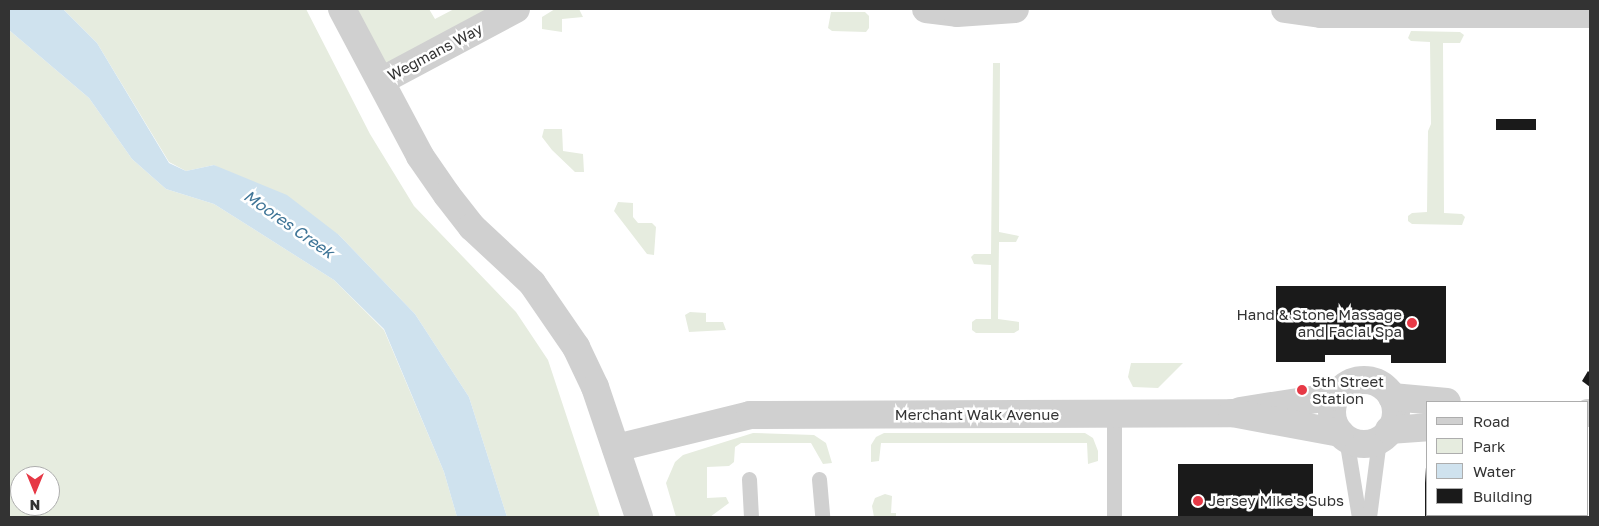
<!DOCTYPE html>
<style>
body{margin:0}
#map{position:relative;width:1599px;height:526px;overflow:hidden;background:#fff;font-family:"Golos Text",sans-serif}
div>[style]{position:absolute}
[style*='--x']{left:calc(var(--x)*1px);top:calc(var(--y)*1px);width:calc(var(--w)*1px);rotate:calc(var(--a)*1deg)}
.green>*{inset:0;background:#e6ecdf}
.water>*{inset:0;background:#cfe2ee}
.building>*{inset:0;background:#1a1a1a;transform-origin:0 0}
.service>*{height:15px;margin:-7.5px;padding:0 7.5px;transform-origin:7.5px;border-radius:7.5px;background:#d0d0d0}
.minor>*{height:28px;margin:-14px;padding:0 14px;transform-origin:14px;border-radius:14px;background:#d0d0d0}
.minor>.ring{margin:-14px;padding:0;box-sizing:content-box;background:none;border:28px solid #d0d0d0;border-radius:50%}
.tertiary>*{height:28px;margin:-14px;padding:0 14px;transform-origin:14px;border-radius:14px;background:#d0d0d0}
.dots>*{width:14px;height:14px;translate:-50% -50%;box-sizing:border-box;border:2px solid #fff;border-radius:50%}
span{translate:-50% -50%;white-space:nowrap;text-align:center;line-height:1.15;-webkit-text-stroke:5px #fff;paint-order:stroke}
.street-label{font-size:15px;color:#333}
.poi-label{font-size:15px;color:#333}
.right{translate:-100% -50%;text-align:right}
.left{translate:0 -50%;text-align:left}
.water-label{font-size:16px;color:#3f7597;font-style:italic}
.frame{position:absolute;inset:0;border:10px solid #333;pointer-events:none}
.legend{position:absolute;left:1426px;top:401px;width:162px;height:115px;box-sizing:border-box;background:#fff;border:1px solid #adadad;margin:0;padding:6px 9px;list-style:none;font-size:15px;color:#333}
.legend li{display:flex;align-items:center;gap:10px;height:25px}
.legend b{width:25px;border:1px solid #adadad}
.north{position:absolute;left:10px;top:466px;width:50px;height:50px;box-sizing:border-box;background:#fff;border:1px solid #adadad;border-radius:50%;rotate:180deg;font-size:14px;font-weight:700;line-height:20px;text-align:center;color:#333}
.north::after{content:'';display:block;margin:auto;width:18px;height:22px;background:#e63946;clip-path:polygon(50% 0,100% 100%,50% 72%,0 100%)}
</style>
<div id="map">
<div class="green">
<div style="clip-path:polygon(63px 9px,306px 9px,370px 134px,414px 206px,516px 312px,548px 360px,600px 517px,507px 517px,469px 397px,415px 314px,339px 235px,214px 165px,186px 171px,169px 162px,97px 43px)"></div>
<div style="clip-path:polygon(342px 9px,429px 9px,435px 19px,454px 9px,495px 9px,381px 81px)"></div>
<div style="clip-path:polygon(555px 9px,579px 9px,583px 17px,562px 19px,562px 32px,542px 29px,542px 17px)"></div>
<div style="clip-path:polygon(831px 12px,865px 12px,869px 16px,869px 28px,866px 32px,832px 31px,828px 28px)"></div>
<div style="clip-path:polygon(evenodd,9px 30px,89px 98px,132px 159px,166px 189px,214px 204px,334px 280px,384px 330px,444px 472px,457px 517px,9px 517px,9px 30px,20px 476px,50px 476px,50px 506px,20px 506px,20px 476px)"></div>
<div style="clip-path:polygon(1411px 31px,1460px 32px,1464px 35px,1460px 43px,1443px 43px,1444px 213px,1462px 214px,1465px 217px,1462px 225px,1412px 224px,1408px 221px,1408px 216px,1412px 213px,1427px 212px,1428px 131px,1431px 124px,1430px 42px,1411px 41px,1408px 38px)"></div>
<div style="clip-path:polygon(993px 63px,1000px 63px,999px 232px,1019px 236px,1016px 242px,999px 242px,998px 319px,1019px 322px,1019px 330px,1014px 333px,976px 333px,972px 330px,972px 322px,976px 319px,991px 319px,991px 265px,974px 264px,971px 257px,974px 254px,991px 254px)"></div>
<div style="clip-path:polygon(544px 129px,562px 129px,563px 151px,583px 154px,584px 172px,575px 172px,552px 150px,542px 137px)"></div>
<div style="clip-path:polygon(618px 202px,633px 203px,633px 217px,638px 223px,652px 223px,656px 227px,654px 255px,647px 254px,614px 211px)"></div>
<div style="clip-path:polygon(690px 312px,706px 313px,706px 322px,723px 322px,726px 330px,689px 332px,685px 315px)"></div>
<div style="clip-path:polygon(1131px 363px,1183px 363px,1158px 388px,1133px 387px,1128px 377px)"></div>
<div style="clip-path:polygon(753px 433px,814px 435px,826px 443px,832px 463px,823px 464px,811px 443px,741px 443px,735px 447px,734px 462px,729px 466px,707px 467px,707px 498px,726px 497px,729px 503px,710px 517px,676px 517px,666px 483px,675px 462px,683px 455px)"></div>
<div style="clip-path:polygon(884px 433px,1085px 433px,1093px 438px,1098px 451px,1098px 461px,1088px 464px,1087px 443px,881px 443px,879px 461px,871px 462px,871px 445px,876px 437px)"></div>
<div style="clip-path:polygon(885px 494px,892px 496px,891px 513px,896px 513px,896px 517px,874px 517px,872px 506px,875px 498px)"></div>
</div>
<div class="water">
<div style="clip-path:polygon(9px 9px,63px 9px,97px 43px,169px 163px,186px 171px,214px 165px,287px 195px,339px 235px,415px 314px,469px 397px,507px 517px,457px 517px,444px 472px,384px 329px,334px 280px,214px 204px,166px 189px,132px 159px,89px 98px,9px 30px)"></div>
</div>
<div class="building">
<div style="left:1496px;top:119px;width:40px;height:11px"></div>
<div style="clip-path:polygon(1276px 286px,1446px 286px,1446px 363px,1391px 363px,1391px 355px,1325px 355px,1325px 362px,1276px 362px)"></div>
<div style="clip-path:polygon(1588px 371px,1590px 373px,1590px 387px,1582px 381px)"></div>
<div style="left:1178px;top:464px;width:135px;height:53px"></div>
<div style="clip-path:polygon(1425px 467px,1428px 515px,1564px 517px,1425px 517px)"></div>
</div>
<div class="service">
<div style="--x:1114;--y:415;--w:102;--a:90"></div>
<div style="--x:1346;--y:438;--w:80;--a:80.7"></div>
<div style="--x:749;--y:479;--w:38;--a:87"></div>
<div style="--x:819;--y:479;--w:38;--a:85"></div>
<div style="--x:1369;--y:517;--w:78;--a:-82.6"></div>
</div>
<div class="minor">
<div style="--x:926;--y:9;--w:31;--a:7"></div>
<div style="--x:957;--y:13;--w:58;--a:-3.9"></div>
<div style="--x:1285;--y:9;--w:36;--a:8"></div>
<div style="--x:1321;--y:14;--w:269;--a:0"></div>
<div style="--x:381;--y:81;--w:153;--a:-28.1"></div>
<div class="ring" style="left:1332px;top:380px;width:36px;height:36px"></div>
<div style="--x:1392;--y:397;--w:55;--a:5.2"></div>
<div style="--x:1240;--y:411;--w:97;--a:-8.9"></div>
<div style="--x:1588;--y:413;--w:2;--a:0"></div>
<div style="--x:1389;--y:430;--w:39;--a:-4"></div>
<div style="--x:616;--y:448;--w:138;--a:-13.8"></div>
<div style="--x:750;--y:415;--w:482;--a:-0.2"></div>
<div style="--x:1232;--y:413;--w:110;--a:10.5"></div>
</div>
<div class="tertiary">
<div style="--x:342;--y:9;--w:166;--a:62"></div>
<div style="--x:420;--y:156;--w:47;--a:55.3"></div>
<div style="--x:447;--y:195;--w:41;--a:52"></div>
<div style="--x:472;--y:227;--w:82;--a:43"></div>
<div style="--x:532;--y:283;--w:78;--a:55.5"></div>
<div style="--x:576;--y:347;--w:44;--a:64.6"></div>
<div style="--x:595;--y:387;--w:137;--a:71.3"></div>
</div>
<div class="dots">
<div style="left:1412px;top:323px;background:#e63946"></div>
<div style="left:1302px;top:390px;background:#e63946"></div>
<div style="left:1198px;top:501px;background:#e63946"></div>
</div>
<div class="street-label">
<span style="left:435px;top:52px;rotate:-28deg">Wegmans Way</span>
<span style="left:977px;top:415px">Merchant Walk Avenue</span>
</div>
<div class="poi-label">
<span class="right" style="left:1402px;top:323px">Hand &amp; Stone Massage<br>and Facial Spa</span>
<span class="left" style="left:1312px;top:390px">5th Street<br>Station</span>
<span class="left" style="left:1208px;top:501px">Jersey Mike's Subs</span>
</div>
<div class="water-label">
<span style="left:289px;top:224px;rotate:35deg">Moores Creek</span>
</div>
<div class="frame"></div>
<ul class="legend">
<li><b style="height:6px;background:#d0d0d0"></b>Road</li>
<li><b style="height:14px;background:#e6ecdf"></b>Park</li>
<li><b style="height:14px;background:#cfe2ee"></b>Water</li>
<li><b style="height:14px;background:#1a1a1a"></b>Building</li>
</ul>
<div class="north">N</div>
</div>
